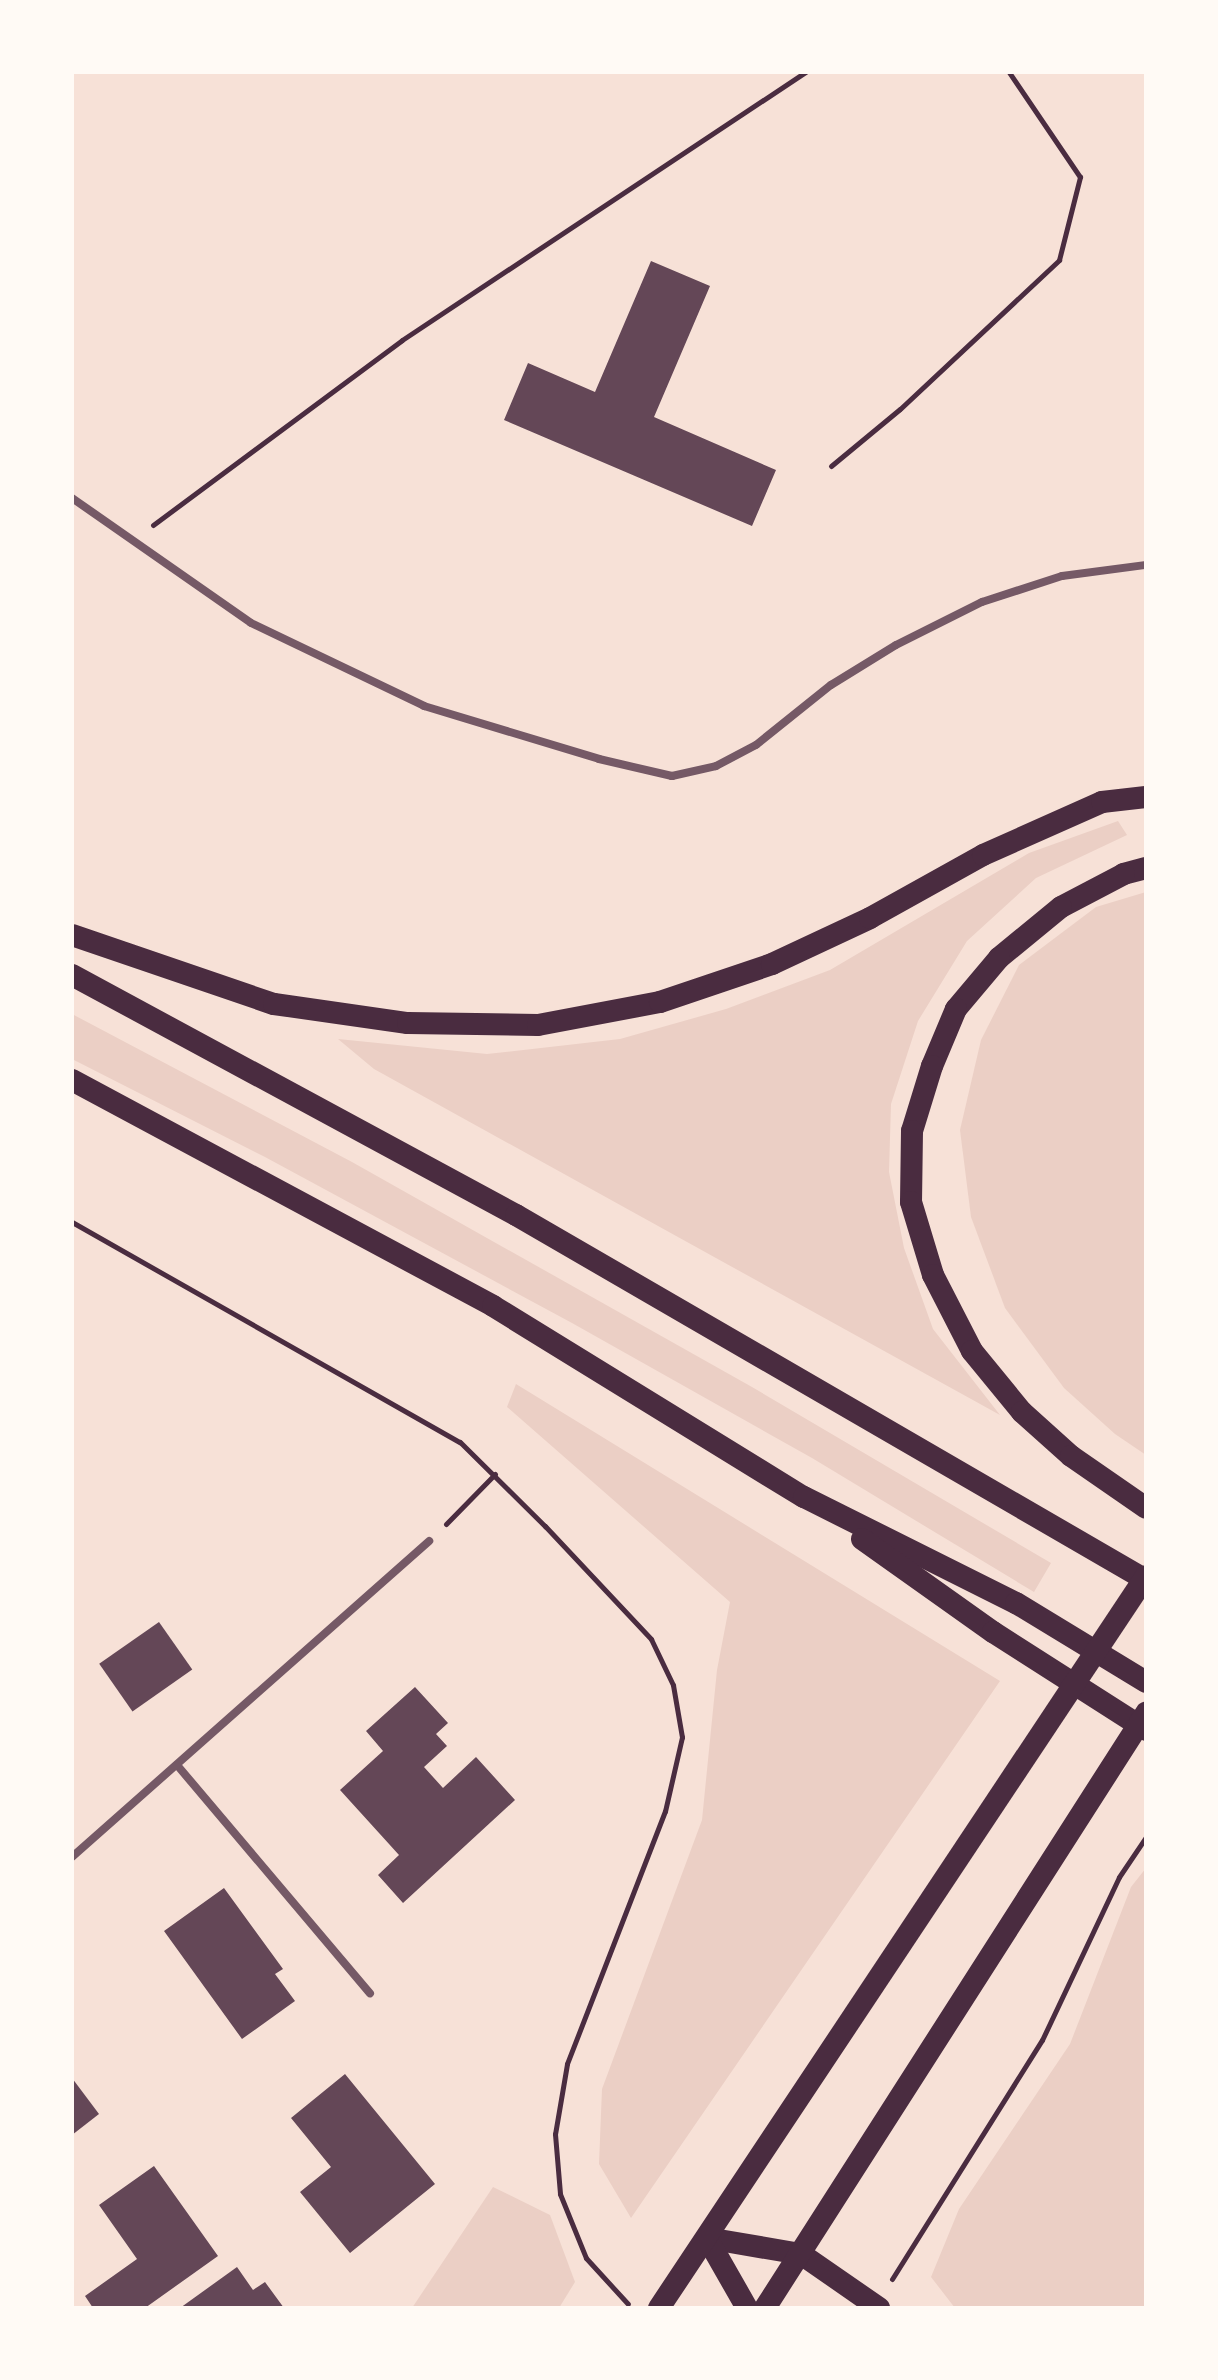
<!DOCTYPE html>
<style>
body{margin:0}
#map{position:relative;width:1218px;height:2380px;overflow:hidden;background:#f7e1d7;font-family:"Noto Sans",sans-serif}
div>[style]{position:absolute}
[style*='--x']{left:calc(var(--x)*1px);top:calc(var(--y)*1px);width:calc(var(--w)*1px);rotate:calc(var(--a)*1deg)}
.green>*{inset:0;background:#ebcfc5}
.building>*{inset:0;background:#644757;transform-origin:0 0}
.path>*{height:5px;margin:-2.5px;padding:0 2.5px;transform-origin:2.5px;border-radius:2.5px;background:#4a2c40}
.minor>*{height:8px;margin:-4px;padding:0 4px;transform-origin:4px;border-radius:4px;background:#755966}
.trunk>*{height:22px;margin:-11px;padding:0 11px;transform-origin:11px;border-radius:11px;background:#4a2c40}
span{translate:-50% -50%;white-space:nowrap;text-align:center;line-height:1.15;-webkit-text-stroke:6px #fffaf5;paint-order:stroke}
.frame{position:absolute;inset:0;border:74px solid #fffaf5;pointer-events:none}
</style>
<div id="map">
<div class="green">
<div style="clip-path:polygon(1118px 821px,1127px 835px,1036px 878px,967px 941px,918px 1021px,891px 1104px,889px 1172px,904px 1248px,933px 1329px,1000px 1415px,374px 1069px,338px 1039px,487px 1054px,620px 1039px,726px 1009px,830px 970px,1029px 853px)"></div>
<div style="clip-path:polygon(1146px 892px,1146px 1455px,1115px 1434px,1064px 1388px,1005px 1308px,971px 1217px,960px 1130px,981px 1040px,1019px 965px,1096px 907px)"></div>
<div style="clip-path:polygon(72px 1014px,352px 1162px,752px 1387px,1051px 1563px,1034px 1592px,812px 1458px,572px 1323px,265px 1157px,72px 1059px)"></div>
<div style="clip-path:polygon(516px 1384px,1000px 1681px,631px 2218px,599px 2164px,602px 2089px,702px 1820px,717px 1670px,730px 1602px,507px 1407px)"></div>
<div style="clip-path:polygon(1146px 1868px,1146px 2308px,955px 2308px,931px 2277px,959px 2209px,1070px 2044px,1131px 1887px)"></div>
<div style="clip-path:polygon(493px 2187px,550px 2215px,575px 2282px,559px 2308px,412px 2308px)"></div>
</div>
<div class="building">
<div style="clip-path:polygon(651px 261px,710px 286px,654px 417px,776px 470px,752px 526px,504px 420px,528px 363px,595px 392px)"></div>
<div style="left:159px;top:1622px;width:58px;height:73px;rotate:55deg"></div>
<div style="clip-path:polygon(415px 1687px,448px 1723px,436px 1734px,447px 1746px,424px 1767px,443px 1788px,476px 1757px,515px 1800px,403px 1903px,378px 1875px,399px 1855px,340px 1790px,383px 1751px,366px 1731px)"></div>
<div style="clip-path:polygon(224px 1888px,283px 1969px,275px 1974px,295px 2001px,242px 2039px,164px 1931px)"></div>
<div style="clip-path:polygon(345px 2074px,435px 2184px,350px 2253px,300px 2192px,331px 2167px,291px 2118px)"></div>
<div style="clip-path:polygon(72px 2078px,99px 2114px,72px 2135px)"></div>
<div style="clip-path:polygon(154px 2166px,218px 2256px,145px 2308px,93px 2308px,85px 2296px,137px 2259px,99px 2205px)"></div>
<div style="clip-path:polygon(237px 2267px,253px 2290px,265px 2282px,284px 2308px,180px 2308px)"></div>
</div>
<div class="path">
<div style="--x:831;--y:466;--w:89;--a:-39.6"></div>
<div style="--x:900;--y:409;--w:218;--a:-43.1"></div>
<div style="--x:1059;--y:260;--w:86;--a:-75.8"></div>
<div style="--x:1080;--y:177;--w:127;--a:-124.1"></div>
<div style="--x:153;--y:525;--w:310;--a:-36.6"></div>
<div style="--x:402;--y:340;--w:485;--a:-33.6"></div>
<div style="--x:72;--y:1222;--w:446;--a:29.6"></div>
<div style="--x:460;--y:1442;--w:120;--a:44.7"></div>
<div style="--x:545;--y:1526;--w:155;--a:46.8"></div>
<div style="--x:651;--y:1639;--w:51;--a:64.4"></div>
<div style="--x:673;--y:1685;--w:53;--a:80.2"></div>
<div style="--x:682;--y:1737;--w:76;--a:102.9"></div>
<div style="--x:665;--y:1811;--w:271;--a:111.2"></div>
<div style="--x:567;--y:2064;--w:71;--a:99.7"></div>
<div style="--x:555;--y:2134;--w:60;--a:85.2"></div>
<div style="--x:560;--y:2194;--w:69;--a:67.9"></div>
<div style="--x:586;--y:2258;--w:62;--a:47.6"></div>
<div style="--x:446;--y:1524;--w:70;--a:-45.6"></div>
<div style="--x:892;--y:2279;--w:282;--a:-57.9"></div>
<div style="--x:1042;--y:2040;--w:180;--a:-64.7"></div>
<div style="--x:1119;--y:1877;--w:48;--a:-56"></div>
</div>
<div class="minor">
<div style="--x:72;--y:498;--w:218;--a:34.9"></div>
<div style="--x:251;--y:623;--w:192;--a:25.6"></div>
<div style="--x:424;--y:706;--w:183;--a:16.8"></div>
<div style="--x:599;--y:759;--w:75;--a:13.1"></div>
<div style="--x:672;--y:776;--w:45;--a:-12.8"></div>
<div style="--x:716;--y:766;--w:45;--a:-27.7"></div>
<div style="--x:756;--y:745;--w:96;--a:-38.7"></div>
<div style="--x:831;--y:685;--w:76;--a:-31.6"></div>
<div style="--x:896;--y:645;--w:96;--a:-26.6"></div>
<div style="--x:982;--y:602;--w:84;--a:-18"></div>
<div style="--x:1062;--y:576;--w:85;--a:-7.5"></div>
<div style="--x:177;--y:1765;--w:299;--a:49.8"></div>
<div style="--x:72;--y:1857;--w:477;--a:-41.5"></div>
</div>
<div class="trunk">
<div style="--x:1146;--y:868;--w:23;--a:165"></div>
<div style="--x:1124;--y:874;--w:71;--a:152.4"></div>
<div style="--x:1061;--y:907;--w:80;--a:140.6"></div>
<div style="--x:999;--y:958;--w:67;--a:130.1"></div>
<div style="--x:956;--y:1009;--w:62;--a:112.8"></div>
<div style="--x:932;--y:1066;--w:68;--a:107.1"></div>
<div style="--x:912;--y:1131;--w:71;--a:90.8"></div>
<div style="--x:911;--y:1202;--w:76;--a:73.2"></div>
<div style="--x:933;--y:1275;--w:85;--a:62.8"></div>
<div style="--x:972;--y:1351;--w:79;--a:50.7"></div>
<div style="--x:1022;--y:1412;--w:66;--a:41.9"></div>
<div style="--x:1071;--y:1456;--w:91;--a:34.7"></div>
<div style="--x:72;--y:935;--w:213;--a:18.9"></div>
<div style="--x:274;--y:1004;--w:135;--a:8.1"></div>
<div style="--x:408;--y:1023;--w:130;--a:0.9"></div>
<div style="--x:538;--y:1025;--w:124;--a:-10.7"></div>
<div style="--x:660;--y:1002;--w:118;--a:-18.7"></div>
<div style="--x:772;--y:964;--w:108;--a:-25.1"></div>
<div style="--x:870;--y:918;--w:129;--a:-29.1"></div>
<div style="--x:983;--y:855;--w:130;--a:-24"></div>
<div style="--x:1102;--y:802;--w:44;--a:-6.5"></div>
<div style="--x:72;--y:975;--w:505;--a:28.39"></div>
<div style="--x:516;--y:1215;--w:728;--a:30.09"></div>
<div style="--x:72;--y:1080;--w:478;--a:28.2"></div>
<div style="--x:493;--y:1306;--w:365;--a:31.6"></div>
<div style="--x:804;--y:1497;--w:237;--a:26.6"></div>
<div style="--x:1016;--y:1603;--w:152;--a:31.3"></div>
<div style="--x:862;--y:1539;--w:161;--a:35.4"></div>
<div style="--x:993;--y:1632;--w:182;--a:32.6"></div>
<div style="--x:707;--y:2238;--w:95;--a:9.7"></div>
<div style="--x:801;--y:2254;--w:95;--a:34.7"></div>
<div style="--x:707;--y:2238;--w:81;--a:60.3"></div>
<div style="--x:659;--y:2308;--w:879;--a:-56.36"></div>
<div style="--x:765;--y:2308;--w:707;--a:-57.37"></div>
</div>
<div class="frame"></div>
</div>
